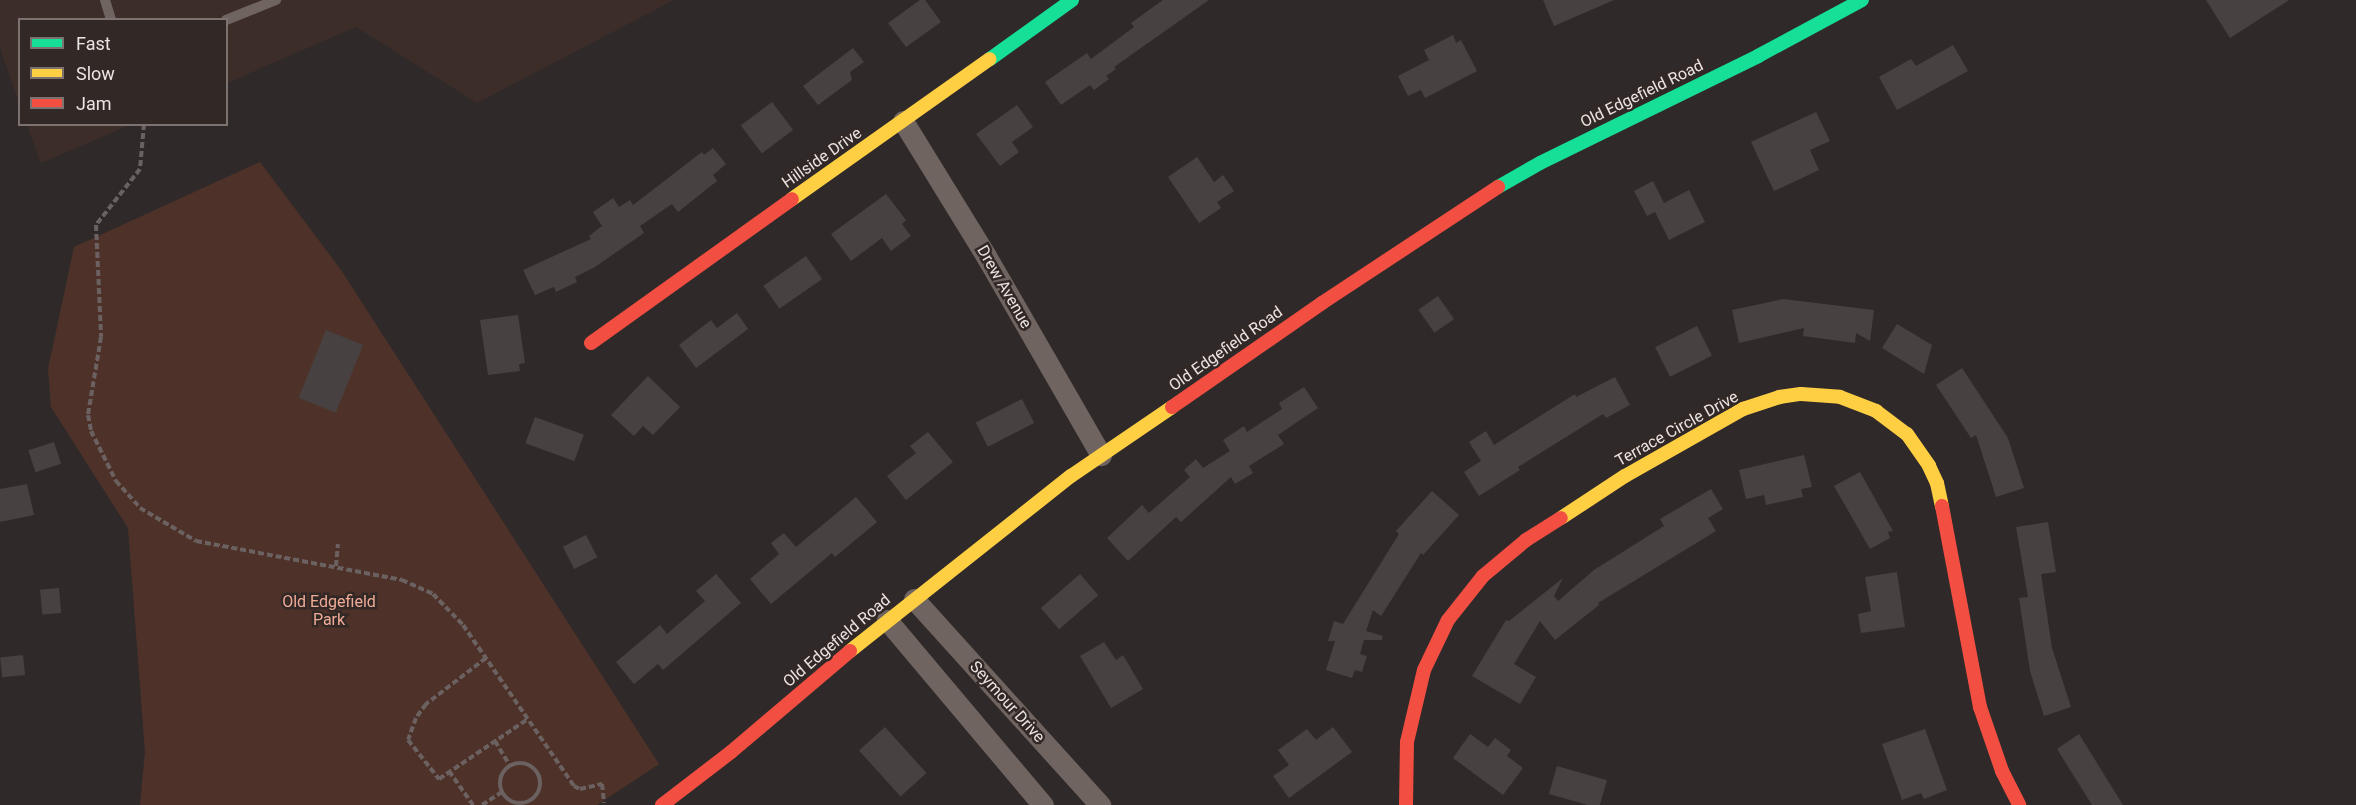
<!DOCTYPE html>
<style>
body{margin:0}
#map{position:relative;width:2356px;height:805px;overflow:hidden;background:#2f2a29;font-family:Roboto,sans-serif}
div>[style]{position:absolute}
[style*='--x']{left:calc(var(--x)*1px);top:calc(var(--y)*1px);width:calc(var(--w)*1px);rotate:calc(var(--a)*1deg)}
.built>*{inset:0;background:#3c2d29}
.green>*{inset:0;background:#4e3229}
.building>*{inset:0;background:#474241;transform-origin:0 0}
.path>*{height:4px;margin-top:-2px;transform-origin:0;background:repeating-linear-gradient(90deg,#6a6160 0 6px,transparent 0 9px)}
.path>.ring{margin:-2px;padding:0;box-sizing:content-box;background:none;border:4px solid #6a6160;border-radius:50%}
.lane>*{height:10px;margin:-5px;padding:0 5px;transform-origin:5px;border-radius:5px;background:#706460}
.street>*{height:21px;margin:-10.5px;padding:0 10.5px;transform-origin:10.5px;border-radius:10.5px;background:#706460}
.fast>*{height:14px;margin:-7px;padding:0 7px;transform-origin:7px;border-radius:7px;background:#16e098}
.slow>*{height:14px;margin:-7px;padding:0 7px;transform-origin:7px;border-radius:7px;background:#ffcf43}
.jam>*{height:14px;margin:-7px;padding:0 7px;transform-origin:7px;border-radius:7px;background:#f24e42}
span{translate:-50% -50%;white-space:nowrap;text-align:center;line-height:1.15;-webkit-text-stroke:5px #322826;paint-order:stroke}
.street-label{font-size:16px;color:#eae4e2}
.park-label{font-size:16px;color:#f0ab96}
.legend{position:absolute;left:18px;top:18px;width:210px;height:108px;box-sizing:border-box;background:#322826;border:2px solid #7c7371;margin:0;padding:8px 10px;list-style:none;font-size:18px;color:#eae4e2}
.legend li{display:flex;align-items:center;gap:12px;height:30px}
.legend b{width:30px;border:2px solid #7c7371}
</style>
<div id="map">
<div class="built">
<div style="clip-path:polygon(0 0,674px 0,477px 103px,356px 27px,227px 83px,226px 20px,20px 20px,19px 103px,0 48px)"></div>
<div style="clip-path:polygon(27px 125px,27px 124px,130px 125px,41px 163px)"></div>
</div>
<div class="green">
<div style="clip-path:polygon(260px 162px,341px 270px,659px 764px,597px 805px,140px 805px,145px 752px,128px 528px,51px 407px,48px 369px,74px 247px)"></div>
</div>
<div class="building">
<div style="clip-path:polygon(920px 0,925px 0,941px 22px,906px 47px,888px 23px)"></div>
<div style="clip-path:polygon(1163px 0,1209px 0,1114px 67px,1116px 69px,1106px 76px,1109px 79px,1094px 90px,1090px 85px,1061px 105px,1045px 82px,1087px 53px,1091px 59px,1134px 27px,1131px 23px)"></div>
<div style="clip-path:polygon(1543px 0,1614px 0,1554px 26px)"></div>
<div style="clip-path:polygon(2206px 0,2289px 0,2230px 38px)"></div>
<div style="clip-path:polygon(1453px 35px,1456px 43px,1461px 40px,1477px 71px,1425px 98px,1421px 90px,1408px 96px,1398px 76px,1429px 60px,1424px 50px)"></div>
<div style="clip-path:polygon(1953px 45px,1968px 71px,1897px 110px,1879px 77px,1911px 59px,1916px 66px)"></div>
<div style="clip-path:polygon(853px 48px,864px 62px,850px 72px,852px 80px,818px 105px,803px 86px)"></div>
<div style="left:772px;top:102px;width:35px;height:39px;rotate:53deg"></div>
<div style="clip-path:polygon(1017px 105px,1033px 127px,1012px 142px,1019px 152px,1000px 166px,976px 134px)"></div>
<div style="clip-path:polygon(1816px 112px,1830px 141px,1810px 150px,1819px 170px,1774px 191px,1751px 142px)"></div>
<div style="clip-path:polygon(713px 148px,726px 164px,713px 175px,717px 181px,678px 212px,672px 204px,640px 226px,644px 233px,595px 267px,575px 277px,577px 282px,556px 292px,554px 287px,535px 295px,523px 270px,591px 239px,589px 236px,602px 226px,593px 212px,613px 198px,619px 207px,630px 200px,633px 205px,702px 152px,704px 155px)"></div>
<div style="clip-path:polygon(1197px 157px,1214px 182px,1223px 175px,1234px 191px,1217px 202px,1221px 208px,1199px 223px,1168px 177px)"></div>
<div style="clip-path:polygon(1653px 181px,1664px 203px,1689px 190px,1705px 222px,1669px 240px,1655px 212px,1647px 216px,1634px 191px)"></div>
<div style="clip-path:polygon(886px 194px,906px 220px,902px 224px,911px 236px,891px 251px,882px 238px,851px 261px,831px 234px)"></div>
<div style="left:806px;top:256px;width:28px;height:52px;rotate:55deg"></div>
<div style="left:1438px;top:296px;width:28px;height:24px;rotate:55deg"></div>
<div style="clip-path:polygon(1783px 299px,1874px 310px,1870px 341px,1856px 333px,1855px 343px,1803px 336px,1804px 328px,1739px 343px,1732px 310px)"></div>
<div style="clip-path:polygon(737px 313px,748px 329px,696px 368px,679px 345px,711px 320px,717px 328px)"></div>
<div style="clip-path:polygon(518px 315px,525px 363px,519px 364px,520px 371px,488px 375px,480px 320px)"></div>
<div style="clip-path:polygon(1897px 324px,1932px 345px,1924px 374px,1882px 348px)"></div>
<div style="left:1697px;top:326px;width:33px;height:47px;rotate:63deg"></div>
<div style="left:326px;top:330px;width:40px;height:73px;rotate:22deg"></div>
<div style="clip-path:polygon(1962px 368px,2008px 438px,2024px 488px,1996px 497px,1976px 435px,1971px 438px,1936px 385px)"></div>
<div style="clip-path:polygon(648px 376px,680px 407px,653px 435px,643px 426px,634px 436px,611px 415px)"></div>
<div style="clip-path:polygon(1615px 377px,1630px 405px,1606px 418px,1603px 414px,1518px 467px,1520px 470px,1479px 496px,1464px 472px,1481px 461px,1469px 442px,1486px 431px,1494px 445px,1575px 394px,1576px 397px)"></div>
<div style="clip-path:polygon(1304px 387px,1318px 408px,1278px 435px,1284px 444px,1249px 466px,1253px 473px,1235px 484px,1231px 477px,1181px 522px,1176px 517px,1128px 561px,1107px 538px,1142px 505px,1149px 513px,1190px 477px,1184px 470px,1196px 459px,1203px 468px,1230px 451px,1223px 440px,1244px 426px,1247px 432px,1282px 409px,1279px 403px)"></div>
<div style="left:1022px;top:399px;width:27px;height:52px;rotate:63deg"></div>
<div style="left:535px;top:417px;width:52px;height:28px;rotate:20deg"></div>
<div style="clip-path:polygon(928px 432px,953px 462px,906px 500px,887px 476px,916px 453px,910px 446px)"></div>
<div style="left:54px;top:442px;width:23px;height:27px;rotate:72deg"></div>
<div style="clip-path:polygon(1804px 455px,1812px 487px,1801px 489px,1803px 497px,1766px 505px,1764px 495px,1746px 499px,1739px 470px)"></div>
<div style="clip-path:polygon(1860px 472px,1893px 531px,1888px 532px,1890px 538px,1870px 549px,1834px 486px)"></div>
<div style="clip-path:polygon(27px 484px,34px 515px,0 522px,0 489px)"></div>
<div style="clip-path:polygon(1711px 489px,1723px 509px,1708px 518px,1716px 531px,1598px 603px,1599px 605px,1555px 640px,1540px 621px,1514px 664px,1536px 677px,1520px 704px,1472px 676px,1506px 620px,1509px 621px,1563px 578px,1554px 596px,1558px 601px,1594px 570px,1664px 526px,1660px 519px)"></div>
<div style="clip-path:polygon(1432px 491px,1459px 515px,1423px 555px,1421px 553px,1381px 616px,1373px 610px,1366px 631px,1383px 636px,1382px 640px,1364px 640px,1360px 654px,1367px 656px,1362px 672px,1355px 670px,1352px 678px,1326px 670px,1335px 641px,1328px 641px,1334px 621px,1343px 624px,1399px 534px,1396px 531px)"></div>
<div style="clip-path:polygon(856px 497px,877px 522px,835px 557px,832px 553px,771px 604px,750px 579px,779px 554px,771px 543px,784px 533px,796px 547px)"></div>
<div style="clip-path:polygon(2048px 522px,2056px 572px,2041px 574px,2052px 648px,2071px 707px,2044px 716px,2030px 671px,2019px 598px,2028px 597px,2016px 527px)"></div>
<div style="left:586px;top:535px;width:25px;height:26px;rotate:63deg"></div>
<div style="clip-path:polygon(1897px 572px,1905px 627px,1861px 633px,1858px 614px,1871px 611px,1865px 577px)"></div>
<div style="clip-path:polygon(716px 574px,741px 603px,663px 670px,658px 664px,634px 684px,616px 662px,660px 625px,667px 634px,705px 601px,696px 591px)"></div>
<div style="left:1080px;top:574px;width:28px;height:52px;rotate:49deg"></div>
<div style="left:59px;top:588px;width:25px;height:19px;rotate:85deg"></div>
<div style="clip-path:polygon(1104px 642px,1116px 660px,1123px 655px,1143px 689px,1111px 708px,1080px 656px)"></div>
<div style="left:23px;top:655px;width:20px;height:23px;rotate:84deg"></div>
<div style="left:885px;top:727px;width:62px;height:35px;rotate:48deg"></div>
<div style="clip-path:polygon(1333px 727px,1352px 752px,1289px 798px,1273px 776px,1289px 765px,1278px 750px,1307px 729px,1316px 740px)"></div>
<div style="clip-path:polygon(1925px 729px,1947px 790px,1924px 799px,1921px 793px,1902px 800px,1882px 744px)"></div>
<div style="clip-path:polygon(1470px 734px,1488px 747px,1495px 738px,1511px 750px,1507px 756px,1523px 768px,1503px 795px,1453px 758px)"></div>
<div style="clip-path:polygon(2079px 734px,2123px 805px,2092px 805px,2057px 749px)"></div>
<div style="left:1557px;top:766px;width:52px;height:29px;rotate:16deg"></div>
</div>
<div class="path">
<div style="--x:144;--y:124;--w:45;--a:95.1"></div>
<div style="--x:140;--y:169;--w:71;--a:128.2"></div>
<div style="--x:96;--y:225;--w:112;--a:87.4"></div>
<div style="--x:101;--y:337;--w:79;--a:99.5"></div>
<div style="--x:88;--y:415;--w:16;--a:79"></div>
<div style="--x:91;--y:431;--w:56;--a:63.4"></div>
<div style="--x:116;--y:481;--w:36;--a:48"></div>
<div style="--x:140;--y:508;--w:65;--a:30.5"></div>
<div style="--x:196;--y:541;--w:210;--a:10.7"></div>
<div style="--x:402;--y:580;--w:34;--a:24"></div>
<div style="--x:433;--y:594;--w:43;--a:45.9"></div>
<div style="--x:463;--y:625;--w:196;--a:55.4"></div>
<div style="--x:574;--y:786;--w:7;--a:27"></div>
<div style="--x:580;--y:789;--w:23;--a:-13"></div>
<div style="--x:602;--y:784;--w:19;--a:84"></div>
<div style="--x:336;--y:566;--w:22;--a:-85"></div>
<div style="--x:486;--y:658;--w:76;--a:142.5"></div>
<div style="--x:426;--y:704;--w:17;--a:126"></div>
<div style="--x:416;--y:718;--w:23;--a:110"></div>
<div style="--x:408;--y:740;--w:50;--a:51.5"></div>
<div style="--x:439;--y:779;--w:107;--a:-34"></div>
<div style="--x:495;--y:741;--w:29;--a:59"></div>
<div class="ring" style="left:500px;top:763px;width:36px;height:36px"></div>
<div style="--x:449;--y:771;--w:42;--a:54.8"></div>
<div style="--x:482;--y:805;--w:24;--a:-33"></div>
</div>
<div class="lane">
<div style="--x:105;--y:0;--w:21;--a:73"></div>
<div style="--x:226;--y:20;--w:54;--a:-21.8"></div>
</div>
<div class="street">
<div style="--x:903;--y:121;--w:158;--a:58.4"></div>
<div style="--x:986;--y:256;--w:230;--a:60"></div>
<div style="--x:914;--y:599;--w:278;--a:47.9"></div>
<div style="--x:887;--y:620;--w:242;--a:49.9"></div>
</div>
<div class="fast">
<div style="--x:990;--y:59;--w:101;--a:-35.7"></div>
<div style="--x:1498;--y:187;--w:48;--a:-29.7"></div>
<div style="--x:1540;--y:163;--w:243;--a:-26.1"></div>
<div style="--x:1758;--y:56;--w:118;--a:-28.3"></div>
</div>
<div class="slow">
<div style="--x:792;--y:199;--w:242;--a:-35.3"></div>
<div style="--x:1561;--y:518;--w:77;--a:-33.3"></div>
<div style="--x:1625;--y:476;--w:136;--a:-29.6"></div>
<div style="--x:1743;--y:409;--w:38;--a:-18"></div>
<div style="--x:1779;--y:397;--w:22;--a:-8"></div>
<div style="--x:1801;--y:394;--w:39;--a:4"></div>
<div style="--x:1840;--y:397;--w:39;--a:21"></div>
<div style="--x:1876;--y:411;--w:39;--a:37"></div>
<div style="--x:1907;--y:434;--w:39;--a:55"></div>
<div style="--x:1929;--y:466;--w:19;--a:65"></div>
<div style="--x:1937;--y:483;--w:24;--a:78"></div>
<div style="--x:850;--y:651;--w:282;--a:-38.4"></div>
<div style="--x:1071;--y:476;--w:122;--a:-34.3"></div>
</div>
<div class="jam">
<div style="--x:591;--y:343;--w:247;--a:-35.6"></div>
<div style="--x:1172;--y:407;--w:183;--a:-34.7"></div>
<div style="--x:1322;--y:303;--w:211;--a:-33.4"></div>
<div style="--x:1942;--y:506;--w:205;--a:79.3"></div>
<div style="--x:1980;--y:707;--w:68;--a:71"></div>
<div style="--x:2002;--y:771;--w:38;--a:63"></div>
<div style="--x:662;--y:805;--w:87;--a:-37.5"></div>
<div style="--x:731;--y:752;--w:156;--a:-40.3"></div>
<div style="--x:1406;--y:805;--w:63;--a:-89.1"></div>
<div style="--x:1407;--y:742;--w:74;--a:-76.7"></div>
<div style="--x:1424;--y:670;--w:55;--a:-64.4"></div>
<div style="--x:1448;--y:620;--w:56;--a:-51.5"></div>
<div style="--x:1483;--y:576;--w:56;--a:-39.9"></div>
<div style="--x:1526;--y:540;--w:41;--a:-32.2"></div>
</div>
<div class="street-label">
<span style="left:1642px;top:94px;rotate:-26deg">Old Edgefield Road</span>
<span style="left:822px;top:158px;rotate:-35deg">Hillside Drive</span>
<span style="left:1004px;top:287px;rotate:60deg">Drew Avenue</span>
<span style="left:1226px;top:349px;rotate:-35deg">Old Edgefield Road</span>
<span style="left:1677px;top:429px;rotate:-29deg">Terrace Circle Drive</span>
<span style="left:837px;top:641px;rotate:-40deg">Old Edgefield Road</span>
<span style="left:1007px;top:702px;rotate:48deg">Seymour Drive</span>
</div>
<div class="park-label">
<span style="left:329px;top:611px">Old Edgefield<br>Park</span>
</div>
<ul class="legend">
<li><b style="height:8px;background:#16e098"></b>Fast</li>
<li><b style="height:8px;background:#ffcf43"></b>Slow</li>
<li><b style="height:8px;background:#f24e42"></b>Jam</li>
</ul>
</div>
